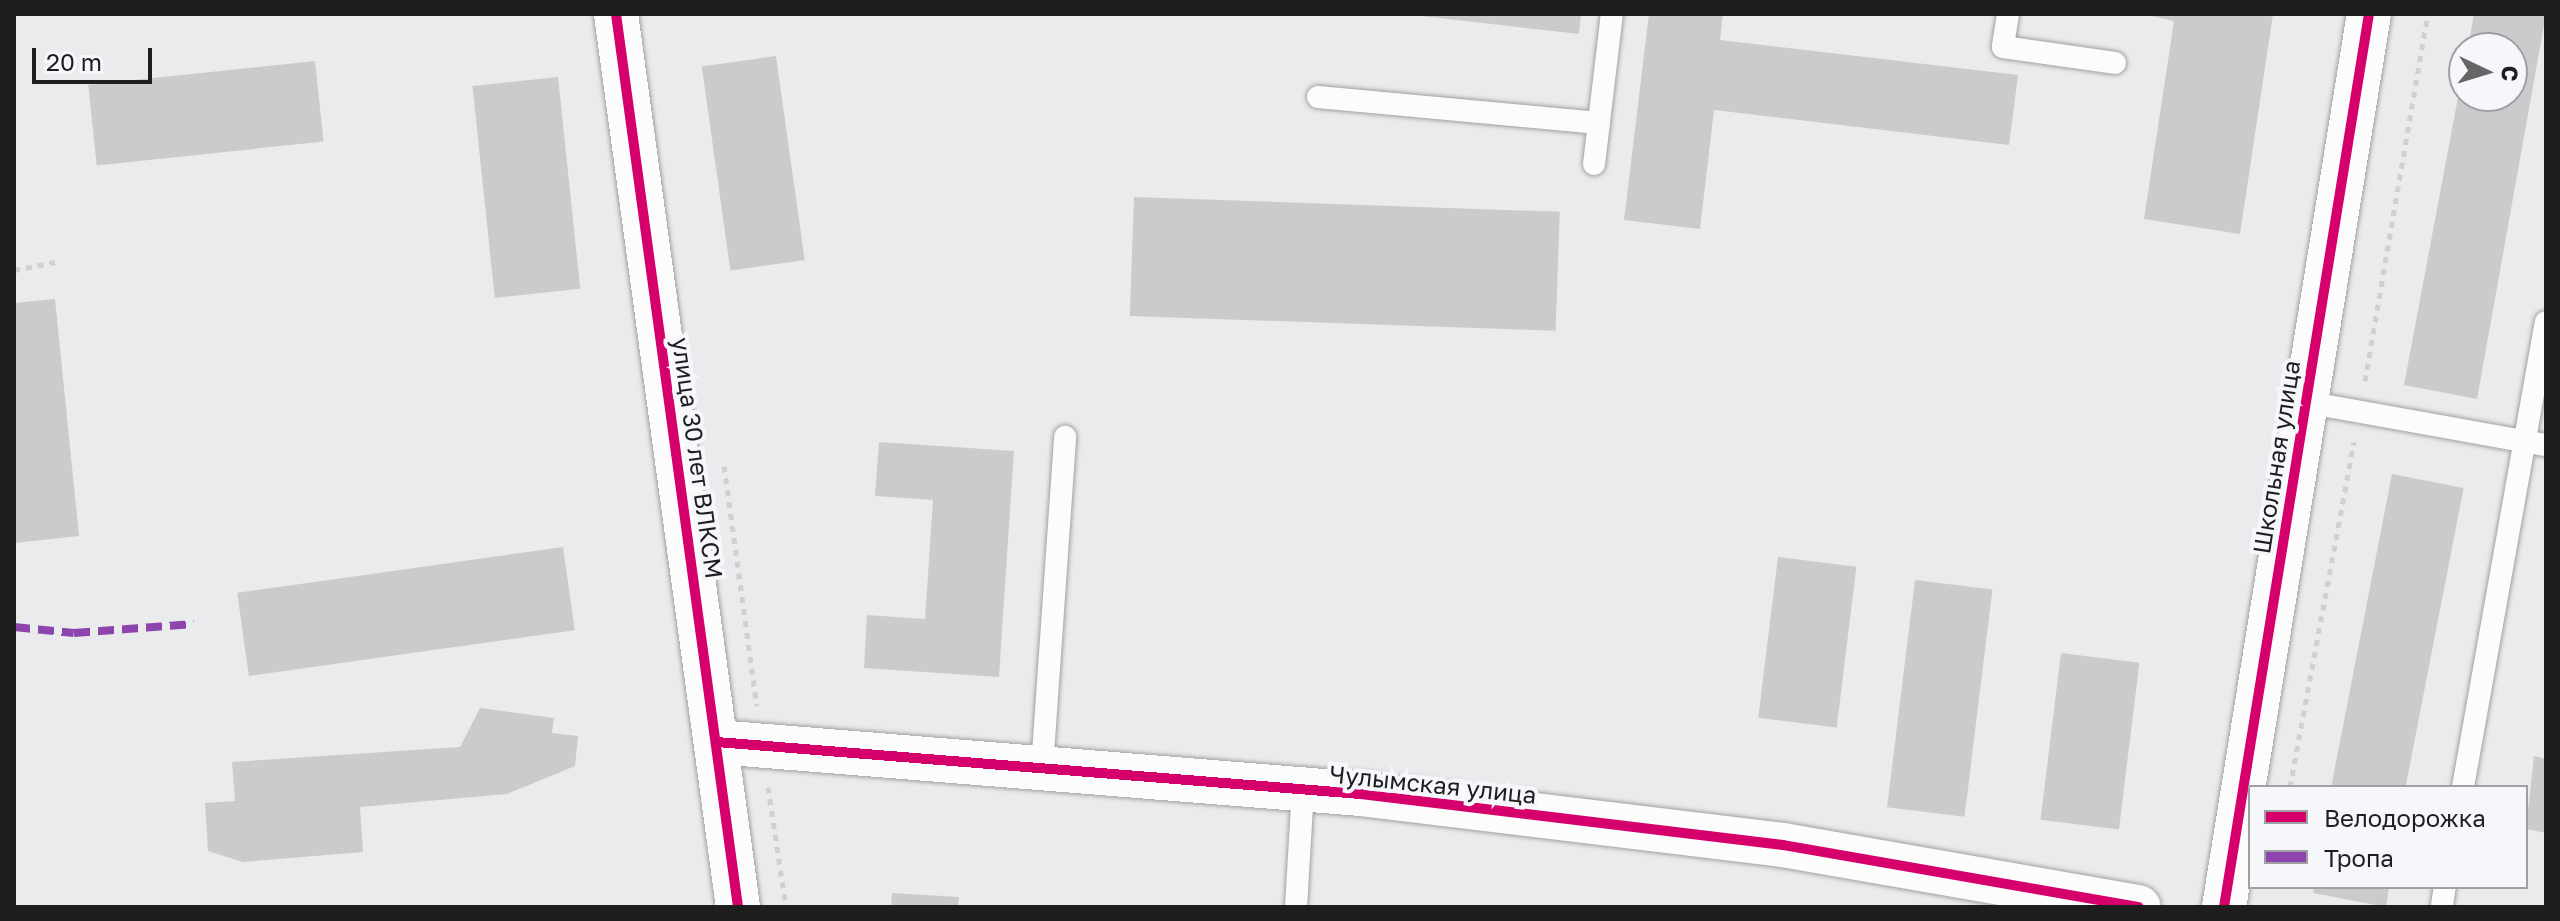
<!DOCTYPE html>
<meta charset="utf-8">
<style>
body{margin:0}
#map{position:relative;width:2560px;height:921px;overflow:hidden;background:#eaebed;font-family:"Golos Text",sans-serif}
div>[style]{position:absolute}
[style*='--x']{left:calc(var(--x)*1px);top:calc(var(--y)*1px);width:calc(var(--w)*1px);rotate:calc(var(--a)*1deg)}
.building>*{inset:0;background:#cacbcc;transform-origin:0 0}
.path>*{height:5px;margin-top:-2.5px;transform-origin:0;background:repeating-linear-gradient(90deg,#d0d0d1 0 6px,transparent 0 12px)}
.roads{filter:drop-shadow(0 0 2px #a0a1a3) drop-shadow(0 0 2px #a0a1a3)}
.lane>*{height:22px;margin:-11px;padding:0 11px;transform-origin:11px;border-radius:11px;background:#fcfcfc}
.street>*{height:44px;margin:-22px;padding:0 22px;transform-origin:22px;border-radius:22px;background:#fcfcfc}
.quiet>*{height:8px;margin-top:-4px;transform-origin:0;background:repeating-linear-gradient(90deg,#8e44ad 0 16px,transparent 0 24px)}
.cycleway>*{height:10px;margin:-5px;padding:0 5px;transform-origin:5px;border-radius:5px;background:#d6006c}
span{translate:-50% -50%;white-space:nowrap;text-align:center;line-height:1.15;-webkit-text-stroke:8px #f6f7fb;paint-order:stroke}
.street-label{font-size:24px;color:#1e1e1f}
.frame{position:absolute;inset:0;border:16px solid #1e1e1f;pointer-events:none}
.legend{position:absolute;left:2248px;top:785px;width:280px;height:104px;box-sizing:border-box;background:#f6f7fb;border:2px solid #a0a0a3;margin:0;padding:10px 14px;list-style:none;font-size:24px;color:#1e1e1f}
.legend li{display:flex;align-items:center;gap:16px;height:40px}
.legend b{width:40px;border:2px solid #a0a0a3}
.north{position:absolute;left:2448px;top:32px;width:80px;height:80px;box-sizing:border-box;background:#f6f7fb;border:2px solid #a0a0a3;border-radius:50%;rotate:94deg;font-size:22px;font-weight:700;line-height:32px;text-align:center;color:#1e1e1f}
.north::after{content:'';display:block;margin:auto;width:28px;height:36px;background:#656667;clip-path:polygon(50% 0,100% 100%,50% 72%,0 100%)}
.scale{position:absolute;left:32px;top:48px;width:120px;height:36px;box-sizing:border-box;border:4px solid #1e1e1f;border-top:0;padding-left:10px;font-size:24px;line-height:28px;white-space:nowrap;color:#1e1e1f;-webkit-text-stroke:6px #f6f7fb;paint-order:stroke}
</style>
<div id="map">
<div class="building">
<div style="clip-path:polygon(1404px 14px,1581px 14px,1579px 34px)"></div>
<div style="clip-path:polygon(1649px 14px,1723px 14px,1720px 40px,2018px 75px,2009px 145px,1714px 110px,1700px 229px,1624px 220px)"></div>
<div style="clip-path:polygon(2143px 14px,2273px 14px,2240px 234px,2144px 219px,2174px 21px)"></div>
<div style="clip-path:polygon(2474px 14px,2546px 14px,2477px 399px,2404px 385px,2462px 76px,2464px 96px,2512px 96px,2512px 48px,2468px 48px)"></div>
<div style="left:776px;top:56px;width:206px;height:75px;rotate:82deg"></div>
<div style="left:315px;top:61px;width:81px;height:228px;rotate:84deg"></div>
<div style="left:558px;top:77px;width:213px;height:86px;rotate:84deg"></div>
<div style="left:1134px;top:197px;width:426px;height:119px;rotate:2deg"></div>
<div style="clip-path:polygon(55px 299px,79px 536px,14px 543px,14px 303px)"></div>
<div style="clip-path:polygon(879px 442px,1014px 451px,999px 677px,864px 668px,867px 615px,925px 619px,933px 500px,875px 496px)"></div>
<div style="left:2392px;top:474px;width:73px;height:319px;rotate:11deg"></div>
<div style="left:563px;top:547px;width:84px;height:329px;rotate:82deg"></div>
<div style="left:1778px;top:557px;width:79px;height:162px;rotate:7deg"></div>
<div style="left:1915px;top:580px;width:78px;height:229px;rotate:7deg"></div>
<div style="left:2061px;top:653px;width:79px;height:168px;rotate:7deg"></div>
<div style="clip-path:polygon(480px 708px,554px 718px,552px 733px,578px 736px,575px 766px,507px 794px,360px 807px,363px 852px,243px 862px,208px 851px,205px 803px,235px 801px,232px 762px,460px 747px)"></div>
<div style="clip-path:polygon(2534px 756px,2546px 759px,2546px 833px,2526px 829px)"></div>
<div style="clip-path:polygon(2314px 887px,2389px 887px,2386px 907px,2313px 893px)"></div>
<div style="clip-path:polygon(892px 893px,959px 897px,958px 907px,891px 907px)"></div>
</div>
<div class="path">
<div style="--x:14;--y:270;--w:47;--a:-11.1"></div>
<div style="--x:2365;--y:381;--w:372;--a:-80.3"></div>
<div style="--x:724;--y:466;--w:242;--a:82.2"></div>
<div style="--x:768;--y:787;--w:121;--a:81.5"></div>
<div style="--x:2290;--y:787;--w:351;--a:-79.5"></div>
</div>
<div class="roads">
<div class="lane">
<div style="--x:2008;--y:14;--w:33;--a:99"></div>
<div style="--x:2003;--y:47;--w:113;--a:8.1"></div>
<div style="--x:1318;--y:97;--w:282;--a:5.3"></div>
<div style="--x:1594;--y:164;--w:151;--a:-83.2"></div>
<div style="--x:2306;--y:402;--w:244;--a:10.2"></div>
<div style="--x:1042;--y:768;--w:332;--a:-86"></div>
<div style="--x:2463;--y:787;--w:472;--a:-79.9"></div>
<div style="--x:2442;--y:905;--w:18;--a:-81"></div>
<div style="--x:1296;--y:907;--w:117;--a:-86.6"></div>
</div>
<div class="street">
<div style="--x:616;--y:14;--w:901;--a:82.22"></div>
<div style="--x:717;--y:742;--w:646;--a:4.62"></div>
<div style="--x:1361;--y:794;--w:425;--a:6.9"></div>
<div style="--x:1783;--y:845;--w:361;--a:9.9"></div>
<div style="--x:2224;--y:907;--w:905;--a:-80.78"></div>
</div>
</div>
<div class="quiet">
<div style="--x:14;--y:627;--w:60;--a:5.7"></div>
<div style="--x:74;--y:633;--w:120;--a:-4.3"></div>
</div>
<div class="cycleway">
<div style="--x:616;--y:14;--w:901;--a:82.22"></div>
<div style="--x:717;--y:742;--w:646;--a:4.62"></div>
<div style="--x:1361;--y:794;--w:425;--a:6.9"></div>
<div style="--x:1783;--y:845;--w:361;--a:9.9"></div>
<div style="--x:2224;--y:907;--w:905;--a:-80.78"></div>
</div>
<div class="street-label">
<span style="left:2276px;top:457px;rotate:-81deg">Школьная улица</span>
<span style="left:698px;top:458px;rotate:82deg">улица 30 лет ВЛКСМ</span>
<span style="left:1433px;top:784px;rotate:6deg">Чулымская улица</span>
</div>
<div class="frame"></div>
<ul class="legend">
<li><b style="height:10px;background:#d6006c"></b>Велодорожка</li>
<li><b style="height:10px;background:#8e44ad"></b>Тропа</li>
</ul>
<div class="north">С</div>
<div class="scale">20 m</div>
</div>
